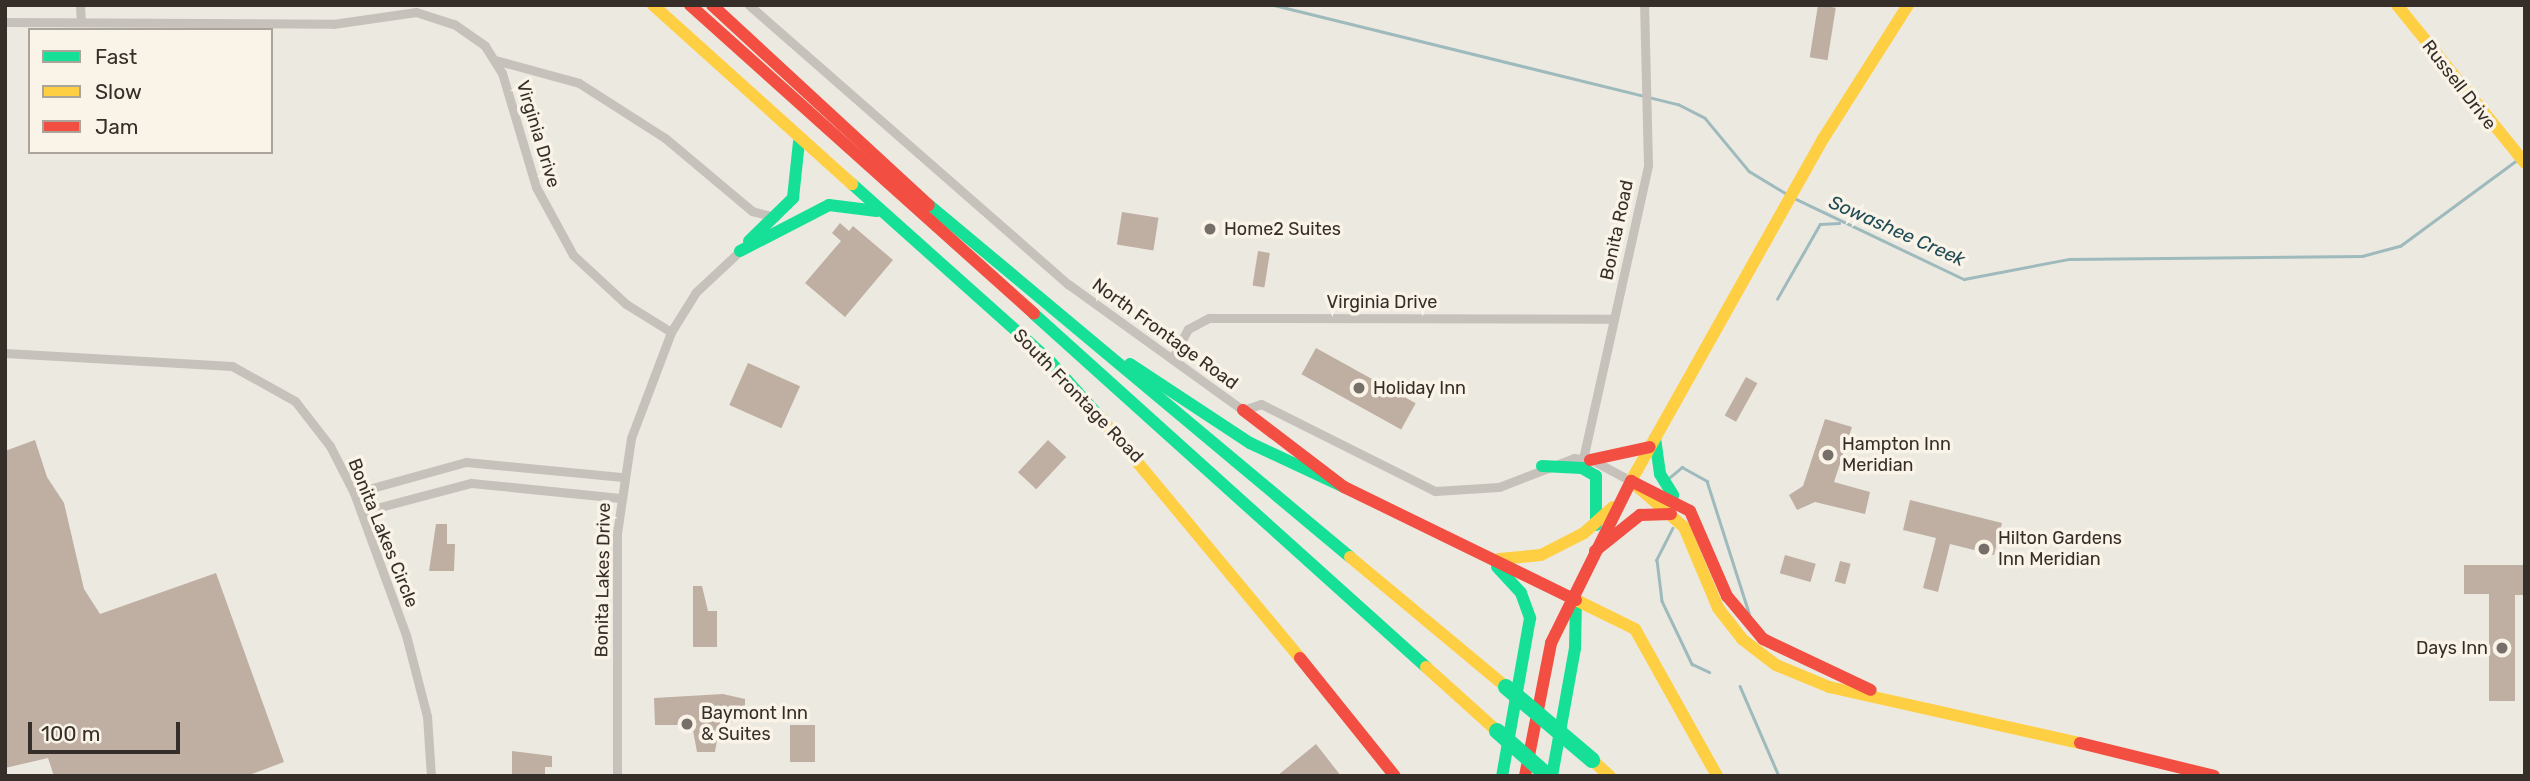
<!DOCTYPE html>
<style>
body{margin:0}
#map{position:relative;width:2530px;height:781px;overflow:hidden;background:#ece9e1;font-family:Rubik,sans-serif}
div>[style]{position:absolute}
[style*='--x']{left:calc(var(--x)*1px);top:calc(var(--y)*1px);width:calc(var(--w)*1px);rotate:calc(var(--a)*1deg)}
.stream>*{height:2.5px;margin:-1.25px;padding:0 1.25px;transform-origin:1.25px;border-radius:1.25px;background:#9ebabd}
.building>*{inset:0;background:#bfafa3;transform-origin:0 0}
.street>*{height:9px;margin:-4.5px;padding:0 4.5px;transform-origin:4.5px;border-radius:4.5px;background:#c6c1ba}
.fast>*{height:12px;margin:-6px;padding:0 6px;transform-origin:6px;border-radius:6px;background:#16e098}
.slow>*{height:12px;margin:-6px;padding:0 6px;transform-origin:6px;border-radius:6px;background:#ffcf43}
.jam>*{height:12px;margin:-6px;padding:0 6px;transform-origin:6px;border-radius:6px;background:#f24e42}
.fast-bridge>*{height:16px;margin:-8px;padding:0 8px;transform-origin:8px;border-radius:8px;background:#16e098}
.dots>*{width:19px;height:19px;translate:-50% -50%;box-sizing:border-box;border:4px solid #f9f3e8;border-radius:50%}
span{translate:-50% -50%;white-space:nowrap;text-align:center;line-height:1.15;-webkit-text-stroke:7px #f9f3e8;paint-order:stroke}
.street-label{font-size:18px;color:#362e28}
.poi-label{font-size:18px;color:#362e28}
.left{translate:0 -50%;text-align:left}
.right{translate:-100% -50%;text-align:right}
.water-label{font-size:19px;color:#1f4c56;font-style:italic}
.frame{position:absolute;inset:0;border:7px solid #362e28;pointer-events:none}
.legend{position:absolute;left:28px;top:28px;width:245px;height:126px;box-sizing:border-box;background:#f9f3e8;border:2px solid #aba49b;margin:0;padding:9px 12px;list-style:none;font-size:21px;color:#362e28}
.legend li{display:flex;align-items:center;gap:14px;height:35px}
.legend b{width:35px;border:2px solid #aba49b}
.scale{position:absolute;left:28px;top:722px;width:152px;height:32px;box-sizing:border-box;border:4px solid #362e28;border-top:0;padding-left:9px;font-size:21px;line-height:24px;white-space:nowrap;color:#362e28;-webkit-text-stroke:5px #f9f3e8;paint-order:stroke}
</style>
<div id="map">
<div class="stream">
<div style="--x:1274;--y:5;--w:416;--a:13.8"></div>
<div style="--x:1678;--y:104;--w:30;--a:27"></div>
<div style="--x:1705;--y:118;--w:69;--a:50.3"></div>
<div style="--x:1749;--y:171;--w:44;--a:31.2"></div>
<div style="--x:1796;--y:199;--w:186;--a:25.5"></div>
<div style="--x:1964;--y:279;--w:107;--a:-10.8"></div>
<div style="--x:2069;--y:259;--w:293;--a:-0.6"></div>
<div style="--x:2362;--y:256;--w:39;--a:-15"></div>
<div style="--x:2400;--y:246;--w:145;--a:-36.3"></div>
<div style="--x:1777;--y:299;--w:86;--a:-60.2"></div>
<div style="--x:1820;--y:224;--w:19;--a:-3"></div>
<div style="--x:1669;--y:478;--w:17;--a:-40"></div>
<div style="--x:1682;--y:467;--w:29;--a:29"></div>
<div style="--x:1707;--y:481;--w:139;--a:72.3"></div>
<div style="--x:1673;--y:528;--w:36;--a:117"></div>
<div style="--x:1657;--y:560;--w:41;--a:83"></div>
<div style="--x:1662;--y:601;--w:70;--a:64.5"></div>
<div style="--x:1692;--y:664;--w:19;--a:25"></div>
<div style="--x:1740;--y:686;--w:98;--a:66.6"></div>
</div>
<div class="building">
<div style="left:1818px;top:5px;width:18px;height:53px;rotate:9deg"></div>
<div style="left:1122px;top:212px;width:37px;height:33px;rotate:9deg"></div>
<div style="clip-path:polygon(840px 223px,849px 231px,853px 226px,893px 260px,845px 317px,805px 283px,841px 241px,832px 233px)"></div>
<div style="left:1258px;top:251px;width:12px;height:35px;rotate:9deg"></div>
<div style="left:1316px;top:348px;width:114px;height:30px;rotate:29deg"></div>
<div style="left:748px;top:363px;width:57px;height:46px;rotate:24deg"></div>
<div style="left:1746px;top:377px;width:13px;height:44px;rotate:29deg"></div>
<div style="clip-path:polygon(1825px 419px,1852px 427px,1834px 482px,1870px 492px,1865px 514px,1815px 502px,1797px 510px,1789px 495px,1803px 486px)"></div>
<div style="clip-path:polygon(35px 440px,47px 477px,64px 503px,84px 589px,100px 614px,216px 573px,284px 762px,247px 776px,54px 776px,48px 758px,5px 768px,5px 451px)"></div>
<div style="left:1048px;top:440px;width:25px;height:44px;rotate:43deg"></div>
<div style="clip-path:polygon(1910px 500px,2002px 523px,1994px 555px,1950px 544px,1938px 592px,1923px 588px,1936px 538px,1903px 530px)"></div>
<div style="clip-path:polygon(436px 524px,447px 524px,447px 544px,455px 544px,454px 571px,429px 571px)"></div>
<div style="left:1785px;top:555px;width:32px;height:19px;rotate:16deg"></div>
<div style="left:1840px;top:561px;width:11px;height:21px;rotate:15deg"></div>
<div style="clip-path:polygon(2464px 565px,2525px 565px,2525px 595px,2515px 595px,2515px 701px,2489px 701px,2489px 594px,2464px 594px)"></div>
<div style="clip-path:polygon(693px 586px,702px 586px,708px 611px,717px 611px,717px 647px,693px 647px)"></div>
<div style="clip-path:polygon(723px 694px,745px 699px,745px 722px,720px 722px,715px 752px,697px 752px,692px 725px,655px 725px,654px 698px)"></div>
<div style="left:790px;top:725px;width:25px;height:37px"></div>
<div style="clip-path:polygon(1316px 744px,1341px 776px,1277px 776px)"></div>
<div style="clip-path:polygon(512px 751px,552px 756px,552px 767px,545px 767px,545px 776px,512px 776px)"></div>
</div>
<div class="street">
<div style="--x:80;--y:5;--w:17;--a:87"></div>
<div style="--x:749;--y:5;--w:424;--a:41.2"></div>
<div style="--x:1068;--y:284;--w:216;--a:35.8"></div>
<div style="--x:1243;--y:410;--w:19;--a:-18"></div>
<div style="--x:1261;--y:404;--w:195;--a:26.6"></div>
<div style="--x:1435;--y:491;--w:64;--a:-3.6"></div>
<div style="--x:1499;--y:487;--w:80;--a:-21.1"></div>
<div style="--x:1574;--y:458;--w:20;--a:9"></div>
<div style="--x:1594;--y:461;--w:42;--a:28.4"></div>
<div style="--x:5;--y:22;--w:328;--a:0.3"></div>
<div style="--x:333;--y:24;--w:84;--a:-8.2"></div>
<div style="--x:416;--y:12;--w:40;--a:18"></div>
<div style="--x:454;--y:24;--w:38;--a:35"></div>
<div style="--x:485;--y:46;--w:32;--a:58"></div>
<div style="--x:502;--y:73;--w:119;--a:73.4"></div>
<div style="--x:536;--y:187;--w:77;--a:61.4"></div>
<div style="--x:573;--y:255;--w:72;--a:42.8"></div>
<div style="--x:626;--y:304;--w:53;--a:31.9"></div>
<div style="--x:495;--y:60;--w:87;--a:15.3"></div>
<div style="--x:579;--y:83;--w:102;--a:32.6"></div>
<div style="--x:665;--y:138;--w:114;--a:40"></div>
<div style="--x:752;--y:211;--w:24;--a:15"></div>
<div style="--x:5;--y:353;--w:227;--a:3.3"></div>
<div style="--x:232;--y:366;--w:72;--a:29.1"></div>
<div style="--x:295;--y:401;--w:57;--a:52.1"></div>
<div style="--x:330;--y:446;--w:53;--a:62.9"></div>
<div style="--x:354;--y:493;--w:151;--a:69.9"></div>
<div style="--x:406;--y:635;--w:84;--a:75.5"></div>
<div style="--x:427;--y:716;--w:60;--a:86.2"></div>
<div style="--x:1172;--y:359;--w:34;--a:-62"></div>
<div style="--x:1188;--y:329;--w:24;--a:-28"></div>
<div style="--x:1209;--y:318;--w:405;--a:0.1"></div>
<div style="--x:1583;--y:459;--w:301;--a:-77.5"></div>
<div style="--x:1648;--y:165;--w:160;--a:-91.4"></div>
<div style="--x:354;--y:493;--w:116;--a:-15.5"></div>
<div style="--x:466;--y:462;--w:158;--a:5.5"></div>
<div style="--x:361;--y:512;--w:114;--a:-14.8"></div>
<div style="--x:471;--y:483;--w:150;--a:5.7"></div>
<div style="--x:617;--y:776;--w:243;--a:-90"></div>
<div style="--x:617;--y:533;--w:96;--a:-81.6"></div>
<div style="--x:631;--y:438;--w:113;--a:-69.3"></div>
<div style="--x:671;--y:332;--w:47;--a:-58"></div>
<div style="--x:696;--y:292;--w:60;--a:-43"></div>
</div>
<div class="fast">
<div style="--x:852;--y:184;--w:263;--a:41.8"></div>
<div style="--x:1048;--y:359;--w:76;--a:48.2"></div>
<div style="--x:929;--y:205;--w:549;--a:39.9"></div>
<div style="--x:749;--y:241;--w:62;--a:-44.3"></div>
<div style="--x:793;--y:198;--w:56;--a:-83.9"></div>
<div style="--x:740;--y:251;--w:100;--a:-27.3"></div>
<div style="--x:829;--y:205;--w:48;--a:7.1"></div>
<div style="--x:1034;--y:314;--w:528;--a:42"></div>
<div style="--x:1130;--y:364;--w:144;--a:33.4"></div>
<div style="--x:1250;--y:443;--w:104;--a:25.1"></div>
<div style="--x:1655;--y:438;--w:36;--a:82"></div>
<div style="--x:1660;--y:474;--w:25;--a:58"></div>
<div style="--x:1542;--y:466;--w:40;--a:2.9"></div>
<div style="--x:1582;--y:468;--w:16;--a:30"></div>
<div style="--x:1596;--y:476;--w:49;--a:90"></div>
<div style="--x:1497;--y:567;--w:35;--a:47"></div>
<div style="--x:1521;--y:593;--w:27;--a:70"></div>
<div style="--x:1530;--y:618;--w:160;--a:100"></div>
<div style="--x:1552;--y:776;--w:130;--a:-79.8"></div>
<div style="--x:1575;--y:648;--w:47;--a:-88.8"></div>
</div>
<div class="slow">
<div style="--x:653;--y:5;--w:268;--a:42"></div>
<div style="--x:2397;--y:5;--w:203;--a:51"></div>
<div style="--x:1099;--y:416;--w:315;--a:50.3"></div>
<div style="--x:1631;--y:481;--w:392;--a:-60.7"></div>
<div style="--x:1823;--y:139;--w:159;--a:-57.6"></div>
<div style="--x:1631;--y:481;--w:70;--a:41"></div>
<div style="--x:1684;--y:527;--w:88;--a:67.2"></div>
<div style="--x:1718;--y:608;--w:39;--a:52"></div>
<div style="--x:1742;--y:639;--w:43;--a:37.4"></div>
<div style="--x:1776;--y:665;--w:57;--a:22.5"></div>
<div style="--x:1829;--y:687;--w:257;--a:12.6"></div>
<div style="--x:1350;--y:557;--w:203;--a:39.8"></div>
<div style="--x:1499;--y:559;--w:42;--a:-5.4"></div>
<div style="--x:1541;--y:555;--w:48;--a:-27.1"></div>
<div style="--x:1584;--y:533;--w:39;--a:-42"></div>
<div style="--x:1576;--y:600;--w:66;--a:26.2"></div>
<div style="--x:1635;--y:629;--w:168;--a:60.8"></div>
<div style="--x:1426;--y:667;--w:96;--a:42"></div>
<div style="--x:1592;--y:760;--w:24;--a:42"></div>
</div>
<div class="jam">
<div style="--x:690;--y:5;--w:462;--a:41.9"></div>
<div style="--x:712;--y:5;--w:295;--a:42.7"></div>
<div style="--x:1243;--y:410;--w:127;--a:37.3"></div>
<div style="--x:1344;--y:487;--w:258;--a:26"></div>
<div style="--x:1590;--y:460;--w:61;--a:-12.2"></div>
<div style="--x:1631;--y:481;--w:66;--a:27"></div>
<div style="--x:1690;--y:511;--w:93;--a:66.5"></div>
<div style="--x:1727;--y:596;--w:56;--a:50.1"></div>
<div style="--x:1763;--y:639;--w:119;--a:25.3"></div>
<div style="--x:1595;--y:551;--w:58;--a:-38.7"></div>
<div style="--x:1640;--y:515;--w:31;--a:-2"></div>
<div style="--x:1300;--y:658;--w:151;--a:51.2"></div>
<div style="--x:2080;--y:743;--w:138;--a:13.8"></div>
<div style="--x:1525;--y:776;--w:136;--a:-78.9"></div>
<div style="--x:1551;--y:643;--w:181;--a:-63.7"></div>
</div>
<div class="fast-bridge">
<div style="--x:1506;--y:687;--w:113;--a:40.3"></div>
<div style="--x:1497;--y:731;--w:68;--a:41.4"></div>
</div>
<div class="dots">
<div style="left:1210px;top:229px;background:#766f69"></div>
<div style="left:1359px;top:388px;background:#766f69"></div>
<div style="left:1828px;top:455px;background:#766f69"></div>
<div style="left:1984px;top:549px;background:#766f69"></div>
<div style="left:2502px;top:648px;background:#766f69"></div>
<div style="left:687px;top:724px;background:#766f69"></div>
</div>
<div class="street-label">
<span style="left:2459px;top:85px;rotate:52deg">Russell Drive</span>
<span style="left:538px;top:134px;rotate:73deg">Virginia Drive</span>
<span style="left:1617px;top:230px;rotate:-78deg">Bonita Road</span>
<span style="left:1382px;top:302px">Virginia Drive</span>
<span style="left:1165px;top:334px;rotate:36deg">North Frontage Road</span>
<span style="left:1078px;top:396px;rotate:46deg">South Frontage Road</span>
<span style="left:383px;top:533px;rotate:68deg">Bonita Lakes Circle</span>
<span style="left:603px;top:580px;rotate:-89deg">Bonita Lakes Drive</span>
</div>
<div class="poi-label">
<span class="left" style="left:1224px;top:229px">Home2 Suites</span>
<span class="left" style="left:1373px;top:388px">Holiday Inn</span>
<span class="left" style="left:1842px;top:455px">Hampton Inn<br>Meridian</span>
<span class="left" style="left:1998px;top:549px">Hilton Gardens<br>Inn Meridian</span>
<span class="right" style="left:2488px;top:648px">Days Inn</span>
<span class="left" style="left:701px;top:724px">Baymont Inn<br>&amp; Suites</span>
</div>
<div class="water-label">
<span style="left:1897px;top:231px;rotate:24deg">Sowashee Creek</span>
</div>
<div class="frame"></div>
<ul class="legend">
<li><b style="height:9px;background:#16e098"></b>Fast</li>
<li><b style="height:9px;background:#ffcf43"></b>Slow</li>
<li><b style="height:9px;background:#f24e42"></b>Jam</li>
</ul>
<div class="scale">100 m</div>
</div>
